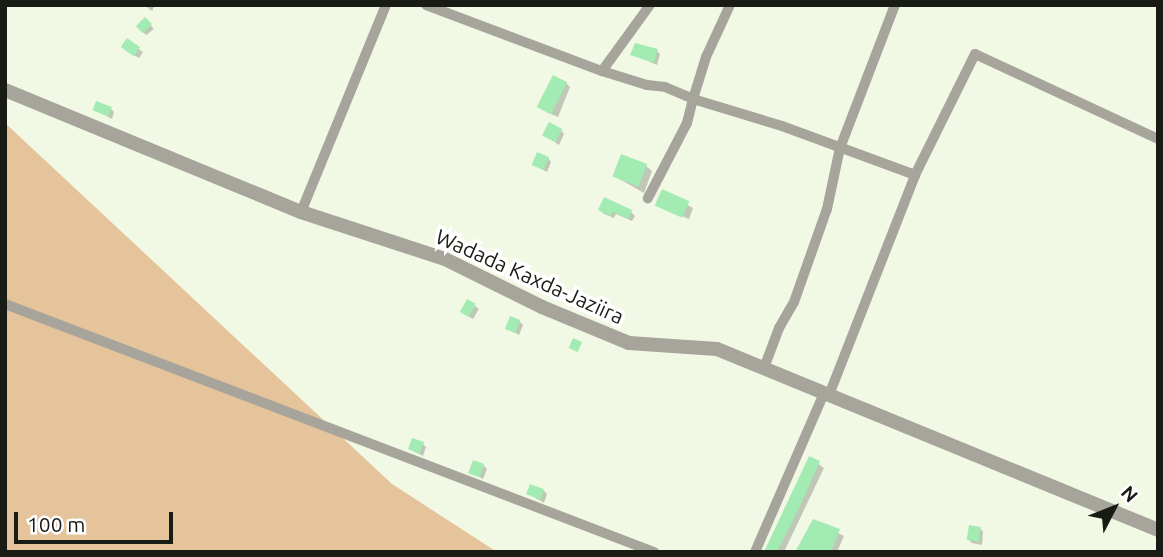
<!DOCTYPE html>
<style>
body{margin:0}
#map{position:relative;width:1163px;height:557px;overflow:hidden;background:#f1f9e4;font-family:Ubuntu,sans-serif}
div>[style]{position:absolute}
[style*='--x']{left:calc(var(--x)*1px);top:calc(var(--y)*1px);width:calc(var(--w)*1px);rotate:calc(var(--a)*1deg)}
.green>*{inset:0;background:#e5c39b}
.shadow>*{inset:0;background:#0003;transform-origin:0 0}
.building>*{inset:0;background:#a2ebb2;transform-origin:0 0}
.minor>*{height:10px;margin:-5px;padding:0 5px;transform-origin:5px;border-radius:5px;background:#a6a49b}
.tertiary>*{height:14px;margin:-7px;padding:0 7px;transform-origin:7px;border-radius:7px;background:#a6a49b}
span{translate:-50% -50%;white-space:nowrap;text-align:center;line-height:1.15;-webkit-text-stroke:7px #fff;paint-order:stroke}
.street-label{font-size:21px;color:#191c15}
.frame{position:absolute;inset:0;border:7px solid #191c15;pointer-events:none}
.north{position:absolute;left:1079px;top:473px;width:70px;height:70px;-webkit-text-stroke:5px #fff;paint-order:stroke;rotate:48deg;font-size:19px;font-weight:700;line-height:28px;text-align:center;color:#191c15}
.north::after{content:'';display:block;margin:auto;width:24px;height:32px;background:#191c15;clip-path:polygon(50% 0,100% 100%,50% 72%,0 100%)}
.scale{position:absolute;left:14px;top:512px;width:159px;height:32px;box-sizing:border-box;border:4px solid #191c15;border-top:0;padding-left:9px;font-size:21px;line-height:24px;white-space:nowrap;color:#191c15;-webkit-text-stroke:5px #fff;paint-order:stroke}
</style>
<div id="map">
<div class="green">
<div style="clip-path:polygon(5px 123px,392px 484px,497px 552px,5px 552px)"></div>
</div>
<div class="shadow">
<div style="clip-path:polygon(144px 5px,155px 5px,152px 11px)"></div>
<div style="left:145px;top:19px;width:13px;height:10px;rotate:48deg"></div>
<div style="clip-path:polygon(127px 41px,143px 52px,139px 58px,127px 51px)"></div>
<div style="clip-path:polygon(657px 51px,660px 54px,657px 65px,632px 54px)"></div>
<div style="clip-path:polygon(566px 83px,570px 87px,558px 117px,546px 112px,543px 108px)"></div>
<div style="clip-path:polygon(111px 109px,114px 112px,112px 119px,95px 110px)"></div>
<div style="clip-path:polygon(561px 130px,564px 134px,559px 145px,544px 135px)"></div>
<div style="clip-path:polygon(548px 158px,551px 162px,547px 172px,534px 165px)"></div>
<div style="clip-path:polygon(646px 166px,652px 171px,644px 193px,614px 176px)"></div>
<div style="clip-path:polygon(662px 191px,693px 208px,689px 219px,659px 206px)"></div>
<div style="clip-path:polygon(605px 200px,631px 212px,635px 216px,632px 221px,616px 214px,614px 218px,604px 214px,600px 210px)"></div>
<div style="clip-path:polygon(475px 306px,479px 309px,473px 319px,466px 315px)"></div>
<div style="clip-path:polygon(519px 321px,523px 325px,519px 335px,507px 328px)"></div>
<div style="clip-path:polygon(423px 444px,426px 447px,423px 456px,410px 449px)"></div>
<div style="clip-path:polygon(810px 458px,824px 468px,784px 552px,764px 552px)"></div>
<div style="clip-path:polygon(483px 465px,487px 469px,483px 479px,470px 472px)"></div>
<div style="clip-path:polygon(543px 490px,547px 494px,544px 503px,529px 494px)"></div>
<div style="clip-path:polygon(814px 521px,844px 536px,837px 552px,797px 552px)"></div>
<div style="clip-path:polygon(980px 528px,983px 532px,982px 545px,972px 543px,969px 540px)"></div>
</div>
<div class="building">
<div style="left:145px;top:17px;width:10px;height:13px;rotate:45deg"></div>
<div style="left:127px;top:38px;width:16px;height:11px;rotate:35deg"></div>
<div style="clip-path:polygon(635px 43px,658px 49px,654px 63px,630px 55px)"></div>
<div style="left:553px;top:75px;width:16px;height:36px;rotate:27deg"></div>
<div style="left:96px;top:101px;width:17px;height:10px;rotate:21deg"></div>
<div style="left:549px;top:122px;width:15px;height:15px;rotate:28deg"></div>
<div style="left:537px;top:152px;width:13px;height:14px;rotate:23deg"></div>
<div style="left:621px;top:154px;width:28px;height:24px;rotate:21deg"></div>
<div style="left:662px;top:189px;width:30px;height:18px;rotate:24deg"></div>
<div style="clip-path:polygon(604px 197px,632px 210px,628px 219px,613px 212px,610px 216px,598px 210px)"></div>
<div style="left:467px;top:299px;width:10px;height:15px;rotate:29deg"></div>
<div style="left:510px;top:316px;width:11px;height:14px;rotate:22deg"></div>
<div style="left:573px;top:338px;width:10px;height:11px;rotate:24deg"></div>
<div style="clip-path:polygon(412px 438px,424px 442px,419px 454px,408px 449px)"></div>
<div style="clip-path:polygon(809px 456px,820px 461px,800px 506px,777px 552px,764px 552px)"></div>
<div style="left:473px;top:460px;width:12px;height:14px;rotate:20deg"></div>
<div style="left:530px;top:484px;width:15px;height:11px;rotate:20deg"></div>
<div style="clip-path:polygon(813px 519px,840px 529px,831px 552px,795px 552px)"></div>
<div style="left:969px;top:525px;width:12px;height:15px;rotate:9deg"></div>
</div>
<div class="minor">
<div style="--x:426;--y:5;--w:188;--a:20.6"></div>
<div style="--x:602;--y:71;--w:47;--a:17.3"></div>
<div style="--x:647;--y:85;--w:18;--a:6"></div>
<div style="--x:665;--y:87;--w:30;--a:23"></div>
<div style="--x:693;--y:99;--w:25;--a:104"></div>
<div style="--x:687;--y:123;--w:85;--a:117.5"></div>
<div style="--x:730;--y:5;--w:57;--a:114.8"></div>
<div style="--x:706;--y:57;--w:44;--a:107.2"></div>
<div style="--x:693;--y:99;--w:93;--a:16.9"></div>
<div style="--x:782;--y:126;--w:142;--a:20.2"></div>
<div style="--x:915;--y:175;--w:135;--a:-63.6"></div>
<div style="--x:975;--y:54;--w:202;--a:24.9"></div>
<div style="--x:602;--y:71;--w:82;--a:-54"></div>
<div style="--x:301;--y:212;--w:224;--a:-67.7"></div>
<div style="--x:5;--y:304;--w:695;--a:20.91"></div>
<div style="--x:764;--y:368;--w:43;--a:-69.4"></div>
<div style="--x:779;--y:328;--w:30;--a:-60"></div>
<div style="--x:794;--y:302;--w:99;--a:-70.5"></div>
<div style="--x:827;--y:209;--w:62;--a:-78"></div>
<div style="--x:840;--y:148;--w:153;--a:-69"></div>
<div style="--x:829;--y:395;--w:236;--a:-68.6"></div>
<div style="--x:755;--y:552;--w:173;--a:-66.5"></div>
</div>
<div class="tertiary">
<div style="--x:5;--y:90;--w:320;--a:22.4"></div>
<div style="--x:301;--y:212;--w:151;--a:18.1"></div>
<div style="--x:445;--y:259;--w:108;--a:26.3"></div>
<div style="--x:542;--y:307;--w:94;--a:22.5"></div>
<div style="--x:629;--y:343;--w:88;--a:3.9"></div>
<div style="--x:717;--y:349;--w:477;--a:22.3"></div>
</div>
<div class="street-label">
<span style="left:530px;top:276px;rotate:24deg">Wadada Kaxda-Jaziira</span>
</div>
<div class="frame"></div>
<div class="north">N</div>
<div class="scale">100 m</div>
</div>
